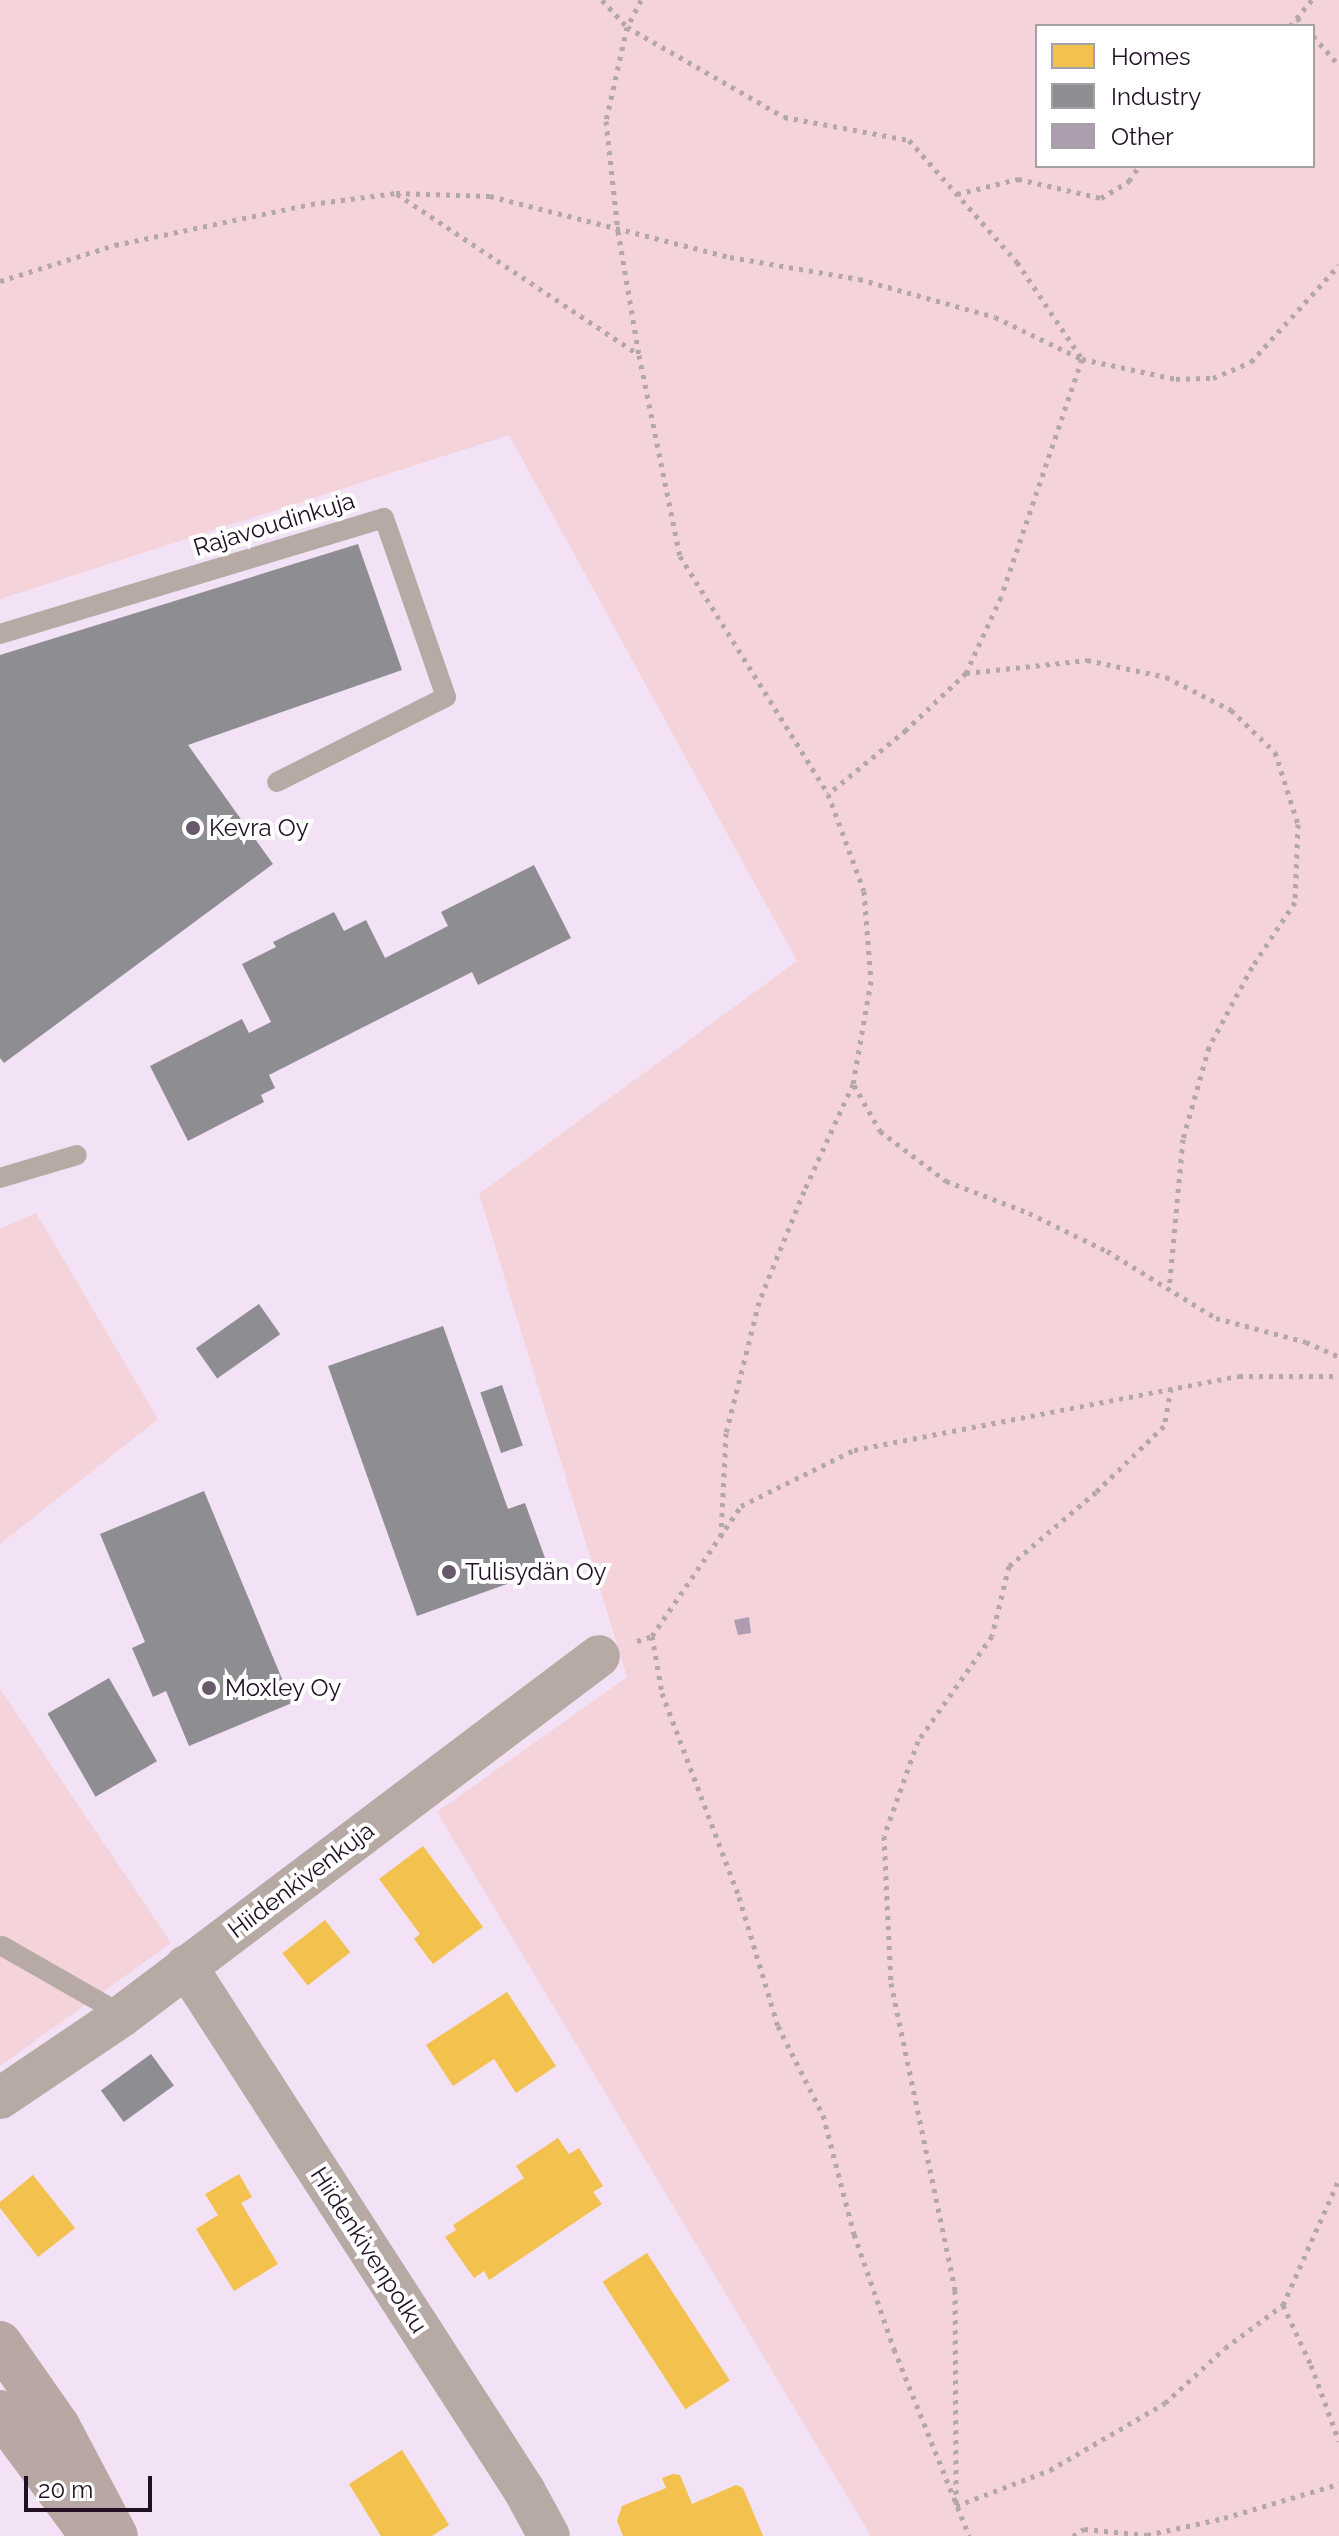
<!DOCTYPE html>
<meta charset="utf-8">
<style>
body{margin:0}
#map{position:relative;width:1339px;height:2536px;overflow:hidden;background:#f3e1f5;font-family:Raleway,sans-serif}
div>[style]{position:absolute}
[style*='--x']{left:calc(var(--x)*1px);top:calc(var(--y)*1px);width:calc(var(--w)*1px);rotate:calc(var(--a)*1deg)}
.green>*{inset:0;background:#f5d3da}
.homes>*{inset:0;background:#f2c14e;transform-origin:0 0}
.industry>*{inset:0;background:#8d8d92;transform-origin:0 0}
.building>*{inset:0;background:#ae9db0}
.path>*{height:5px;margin-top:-2.5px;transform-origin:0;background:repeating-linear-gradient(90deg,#b4a8a7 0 4px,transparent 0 10px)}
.lane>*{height:20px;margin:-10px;padding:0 10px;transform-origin:10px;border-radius:10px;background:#b7aaa4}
.street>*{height:42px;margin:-21px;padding:0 21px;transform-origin:21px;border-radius:21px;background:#b7aaa4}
.secondary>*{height:44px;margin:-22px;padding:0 22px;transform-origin:22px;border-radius:22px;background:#b7a8a3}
.dots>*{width:22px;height:22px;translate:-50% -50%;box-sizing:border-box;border:4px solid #fff;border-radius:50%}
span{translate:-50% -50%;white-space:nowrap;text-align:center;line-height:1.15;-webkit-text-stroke:8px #fff;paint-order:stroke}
.street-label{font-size:24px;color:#210f24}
.poi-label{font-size:24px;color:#210f24}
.left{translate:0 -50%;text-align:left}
.legend{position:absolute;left:1035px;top:24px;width:280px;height:144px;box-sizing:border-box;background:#fff;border:2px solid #a69fa7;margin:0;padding:10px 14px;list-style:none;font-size:24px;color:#210f24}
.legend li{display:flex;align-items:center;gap:16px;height:40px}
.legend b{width:40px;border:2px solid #a69fa7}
.scale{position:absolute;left:24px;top:2476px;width:128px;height:36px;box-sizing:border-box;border:4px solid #210f24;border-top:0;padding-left:10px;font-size:24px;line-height:28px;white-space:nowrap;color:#210f24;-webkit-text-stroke:6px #fff;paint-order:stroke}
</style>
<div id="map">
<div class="green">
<div style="clip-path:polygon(evenodd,0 0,1339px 0,1339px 2536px,871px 2536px,437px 1812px,627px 1677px,479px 1194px,797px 961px,509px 435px,0 599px,0 0,1037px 26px,1313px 26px,1313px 166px,1037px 166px,1037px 26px)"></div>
<div style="clip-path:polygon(36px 1213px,158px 1419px,0 1544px,0 1229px)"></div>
<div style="clip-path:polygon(0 1689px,171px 1943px,0 2066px)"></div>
</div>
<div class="homes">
<div style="clip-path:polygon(423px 1846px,483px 1927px,433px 1964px,414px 1939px,420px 1934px,379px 1879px)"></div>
<div style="left:325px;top:1920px;width:41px;height:54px;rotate:52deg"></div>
<div style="clip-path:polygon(507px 1992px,556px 2066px,516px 2093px,494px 2059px,453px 2086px,426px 2045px)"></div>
<div style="clip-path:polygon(558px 2138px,569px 2154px,579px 2148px,603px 2186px,593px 2192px,602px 2204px,489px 2280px,484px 2271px,474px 2278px,445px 2237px,456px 2230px,453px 2225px,524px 2178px,516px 2166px)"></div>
<div style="clip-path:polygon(239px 2174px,252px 2197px,241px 2203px,278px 2264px,234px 2291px,196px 2229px,218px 2215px,205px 2194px)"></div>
<div style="clip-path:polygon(33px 2175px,75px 2228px,38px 2257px,0 2208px,0 2202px)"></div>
<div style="left:647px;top:2253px;width:152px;height:53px;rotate:57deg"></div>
<div style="clip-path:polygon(402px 2450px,449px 2525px,432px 2536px,381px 2536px,349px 2484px)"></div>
<div style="clip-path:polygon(673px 2474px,680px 2475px,692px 2504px,736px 2485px,743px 2488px,763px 2536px,623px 2536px,617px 2521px,622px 2506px,666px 2488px,662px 2478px)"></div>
</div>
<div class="industry">
<div style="clip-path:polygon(358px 544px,402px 670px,188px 745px,273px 864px,4px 1063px,0 1058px,0 655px)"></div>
<div style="clip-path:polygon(534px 865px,571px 938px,478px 985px,472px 972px,269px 1075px,275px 1088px,261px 1095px,264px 1102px,188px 1141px,150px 1066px,242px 1019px,249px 1033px,271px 1022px,242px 964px,276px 947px,273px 942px,334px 912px,344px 931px,366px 920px,385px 958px,448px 926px,441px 912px)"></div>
<div style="left:259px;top:1304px;width:37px;height:77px;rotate:55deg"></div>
<div style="clip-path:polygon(443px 1326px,508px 1509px,525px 1503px,549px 1569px,417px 1616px,328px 1366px)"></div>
<div style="left:502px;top:1385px;width:64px;height:23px;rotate:71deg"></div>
<div style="clip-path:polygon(204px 1491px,292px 1703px,189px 1746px,166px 1691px,153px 1697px,132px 1648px,145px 1642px,100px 1534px)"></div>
<div style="left:109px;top:1678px;width:96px;height:71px;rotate:60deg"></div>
<div style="left:151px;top:2054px;width:39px;height:62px;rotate:54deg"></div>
</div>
<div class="building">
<div style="clip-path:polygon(749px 1617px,751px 1633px,738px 1635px,734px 1620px)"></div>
</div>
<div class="path">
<div style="--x:602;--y:0;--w:37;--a:47"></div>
<div style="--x:627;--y:27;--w:181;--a:29.8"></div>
<div style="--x:784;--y:117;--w:127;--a:10.4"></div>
<div style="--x:909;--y:140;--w:163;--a:48.5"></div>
<div style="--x:1017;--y:262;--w:117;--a:56.2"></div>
<div style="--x:1082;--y:359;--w:251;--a:108.8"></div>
<div style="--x:1001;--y:597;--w:84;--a:114.7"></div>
<div style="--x:966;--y:673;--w:83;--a:136.5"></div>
<div style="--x:906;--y:730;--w:101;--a:140.6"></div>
<div style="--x:641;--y:0;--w:30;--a:117"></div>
<div style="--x:627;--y:27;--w:96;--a:102.6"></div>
<div style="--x:606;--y:121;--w:111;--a:83.8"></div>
<div style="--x:618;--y:231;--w:126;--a:80.4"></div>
<div style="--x:639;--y:355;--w:205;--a:78.5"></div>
<div style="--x:680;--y:556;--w:280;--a:58.1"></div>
<div style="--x:828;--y:794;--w:103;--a:69.6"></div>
<div style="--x:864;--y:891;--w:90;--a:85.6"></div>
<div style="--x:871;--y:981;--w:105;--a:99.9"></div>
<div style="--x:853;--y:1084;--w:118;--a:114.6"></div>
<div style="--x:804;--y:1191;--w:120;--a:112.1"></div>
<div style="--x:759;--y:1302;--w:135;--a:104.1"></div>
<div style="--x:726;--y:1433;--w:104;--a:92.8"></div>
<div style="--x:1297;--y:18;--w:11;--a:49"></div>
<div style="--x:1290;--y:26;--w:34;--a:-50"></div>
<div style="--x:1313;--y:36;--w:39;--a:48"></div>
<div style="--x:397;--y:194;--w:289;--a:33.6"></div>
<div style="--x:957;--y:194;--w:63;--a:-13.8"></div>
<div style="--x:1018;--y:179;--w:85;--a:12.9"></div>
<div style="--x:1101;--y:198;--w:33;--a:-31"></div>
<div style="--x:1129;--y:181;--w:18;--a:-56"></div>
<div style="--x:0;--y:281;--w:121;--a:-17.4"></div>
<div style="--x:115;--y:245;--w:200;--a:-11.8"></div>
<div style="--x:311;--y:204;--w:86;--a:-7.4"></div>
<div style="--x:396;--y:193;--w:94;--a:1.8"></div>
<div style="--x:490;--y:196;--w:248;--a:14.3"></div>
<div style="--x:730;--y:257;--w:131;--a:9.7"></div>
<div style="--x:859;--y:279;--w:141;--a:15.6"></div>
<div style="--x:995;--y:317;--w:97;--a:25.8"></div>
<div style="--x:1082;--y:359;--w:96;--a:12"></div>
<div style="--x:1176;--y:379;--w:37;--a:-2"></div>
<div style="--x:1213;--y:378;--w:41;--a:-22.8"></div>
<div style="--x:1251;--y:362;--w:131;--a:-47.8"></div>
<div style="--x:966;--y:673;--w:122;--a:-6.1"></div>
<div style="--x:1087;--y:660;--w:81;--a:12.1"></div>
<div style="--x:1166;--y:677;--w:73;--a:26.9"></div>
<div style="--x:1231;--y:710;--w:61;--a:43.7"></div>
<div style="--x:1275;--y:752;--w:76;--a:72.3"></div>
<div style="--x:1298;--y:824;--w:78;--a:92.2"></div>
<div style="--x:1295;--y:902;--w:78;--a:123.5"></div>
<div style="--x:1252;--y:967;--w:91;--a:118.3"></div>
<div style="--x:1209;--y:1047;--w:96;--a:105.8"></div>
<div style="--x:1183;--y:1139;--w:151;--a:95.3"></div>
<div style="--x:854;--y:1085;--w:53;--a:60.5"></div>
<div style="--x:880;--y:1131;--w:83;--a:37.1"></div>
<div style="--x:946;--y:1181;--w:89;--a:21.1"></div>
<div style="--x:1029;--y:1213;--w:87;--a:26"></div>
<div style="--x:1107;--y:1251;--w:128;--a:31.6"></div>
<div style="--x:1216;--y:1318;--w:93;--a:14.9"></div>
<div style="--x:1306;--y:1342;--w:36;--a:24"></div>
<div style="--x:1171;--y:1388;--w:39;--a:100"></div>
<div style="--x:1164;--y:1426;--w:95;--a:135.9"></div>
<div style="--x:1096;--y:1492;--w:114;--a:139.6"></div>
<div style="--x:1009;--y:1566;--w:72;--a:103.7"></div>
<div style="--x:992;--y:1636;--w:128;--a:125.2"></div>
<div style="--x:918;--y:1741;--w:101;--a:109.7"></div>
<div style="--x:884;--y:1836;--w:147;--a:87.3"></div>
<div style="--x:891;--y:1983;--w:314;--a:78.2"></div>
<div style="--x:955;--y:2290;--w:216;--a:89.7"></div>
<div style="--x:956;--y:2506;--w:101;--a:-21"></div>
<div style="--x:1050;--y:2470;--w:133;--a:-30.2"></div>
<div style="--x:1165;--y:2403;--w:81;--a:-42.5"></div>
<div style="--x:1225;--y:2348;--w:72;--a:-36.6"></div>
<div style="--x:1283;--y:2305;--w:66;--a:65"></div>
<div style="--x:1311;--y:2365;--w:81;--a:69.8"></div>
<div style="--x:652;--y:1636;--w:58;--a:80"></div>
<div style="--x:662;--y:1693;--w:218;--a:69.3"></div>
<div style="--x:739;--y:1897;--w:135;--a:73.2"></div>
<div style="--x:778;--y:2026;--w:100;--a:63.2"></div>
<div style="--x:823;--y:2115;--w:123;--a:75.4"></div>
<div style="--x:854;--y:2234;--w:122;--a:70.8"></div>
<div style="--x:894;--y:2349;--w:201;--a:68.1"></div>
<div style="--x:637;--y:1641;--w:16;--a:-18"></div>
<div style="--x:652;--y:1636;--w:158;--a:-55.6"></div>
<div style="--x:741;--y:1506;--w:126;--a:-26.4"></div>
<div style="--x:854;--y:1450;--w:392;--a:-10.9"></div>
<div style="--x:1239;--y:1376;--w:100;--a:0"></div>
<div style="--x:1283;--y:2305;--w:138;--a:-66"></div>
<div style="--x:1073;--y:2536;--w:13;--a:-32"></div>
<div style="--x:1084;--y:2529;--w:63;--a:5.4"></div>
<div style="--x:1147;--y:2535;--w:79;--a:-12.4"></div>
<div style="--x:1224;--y:2518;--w:120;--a:-16.5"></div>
</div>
<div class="lane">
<div style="--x:0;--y:634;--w:401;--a:-16.8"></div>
<div style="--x:384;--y:518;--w:189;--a:70.9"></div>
<div style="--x:446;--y:697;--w:189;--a:153.3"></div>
<div style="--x:0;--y:1178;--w:80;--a:-16.6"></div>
<div style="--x:2;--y:1946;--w:139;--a:29.7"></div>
</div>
<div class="street">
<div style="--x:186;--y:1966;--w:624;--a:57.18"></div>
<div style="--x:524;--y:2490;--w:52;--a:61.5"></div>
<div style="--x:0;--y:2098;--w:148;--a:-34"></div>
<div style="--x:123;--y:2015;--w:596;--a:-37.02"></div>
</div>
<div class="secondary">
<div style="--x:0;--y:2343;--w:101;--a:55.1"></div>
<div style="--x:58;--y:2426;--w:124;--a:62.2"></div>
<div style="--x:0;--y:2412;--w:154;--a:53.4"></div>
</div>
<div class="dots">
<div style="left:193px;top:828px;background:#6a586d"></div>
<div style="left:449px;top:1572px;background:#6a586d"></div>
<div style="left:209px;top:1688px;background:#6a586d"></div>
</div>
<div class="street-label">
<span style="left:274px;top:524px;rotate:-17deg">Rajavoudinkuja</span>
<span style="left:301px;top:1880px;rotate:-37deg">Hiidenkivenkuja</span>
<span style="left:369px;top:2250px;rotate:57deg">Hiidenkivenpolku</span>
</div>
<div class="poi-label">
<span class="left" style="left:209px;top:828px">Kevra Oy</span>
<span class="left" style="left:465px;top:1572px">Tulisydän Oy</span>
<span class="left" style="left:225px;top:1688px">Moxley Oy</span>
</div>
<ul class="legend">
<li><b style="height:22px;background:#f2c14e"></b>Homes</li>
<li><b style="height:22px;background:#8d8d92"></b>Industry</li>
<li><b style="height:22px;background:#ae9db0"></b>Other</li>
</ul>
<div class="scale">20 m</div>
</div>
